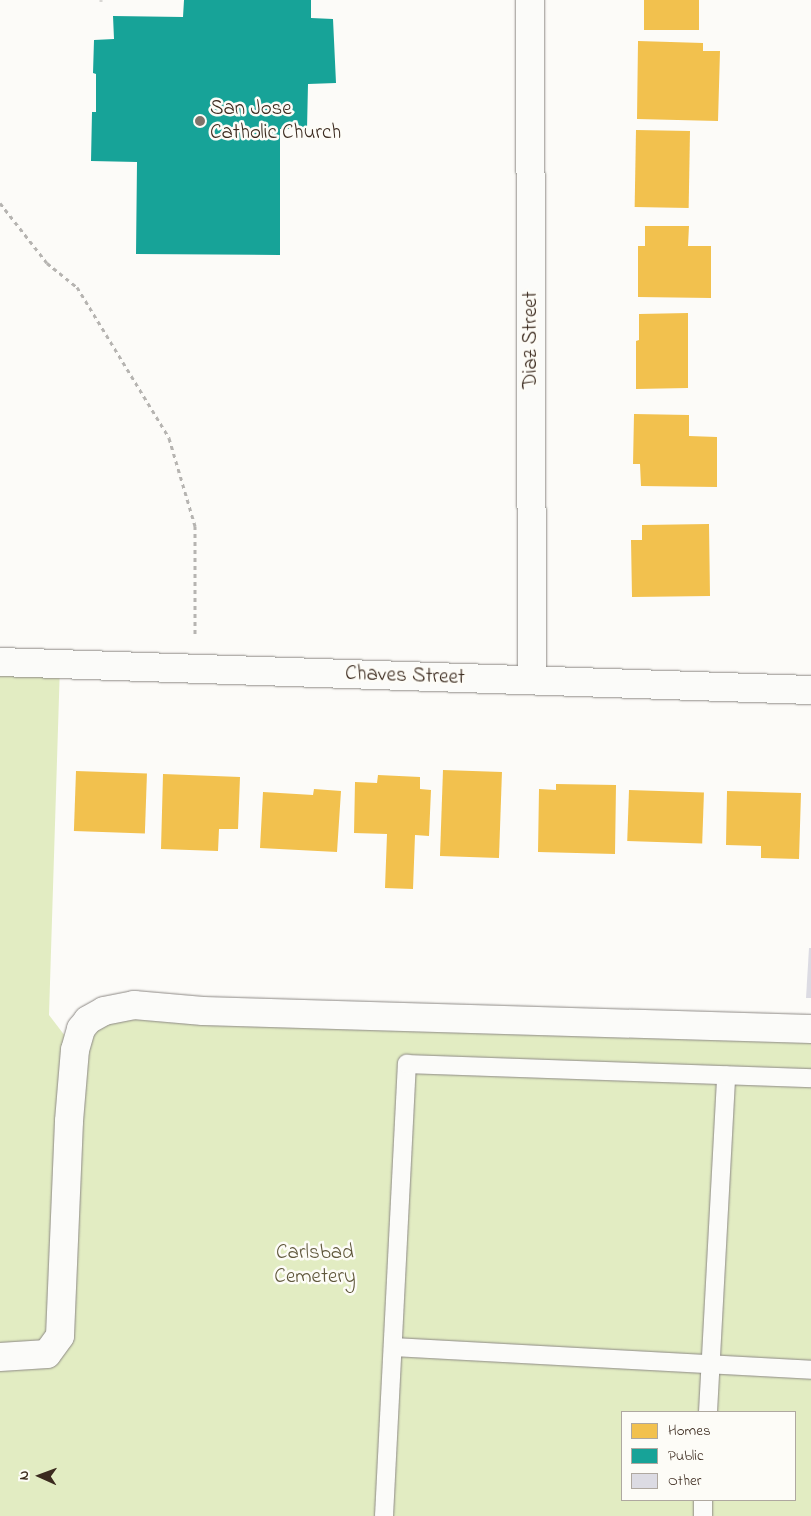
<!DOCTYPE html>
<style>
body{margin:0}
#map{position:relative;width:811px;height:1516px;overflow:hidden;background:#fcfbf8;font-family:"Indie Flower",sans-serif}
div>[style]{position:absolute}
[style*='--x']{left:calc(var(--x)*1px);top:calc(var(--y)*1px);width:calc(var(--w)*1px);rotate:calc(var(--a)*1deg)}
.green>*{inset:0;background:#e2ecc2}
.homes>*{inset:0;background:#f2c14e;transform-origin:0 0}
.public>*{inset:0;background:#17a398}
.building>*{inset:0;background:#dcdbe3}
.path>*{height:3px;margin-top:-1.5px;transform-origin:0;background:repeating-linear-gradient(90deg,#b6b4b1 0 4px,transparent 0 8px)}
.roads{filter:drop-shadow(0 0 1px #8d8985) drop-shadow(0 0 1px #8d8985)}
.lane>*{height:18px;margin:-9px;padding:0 9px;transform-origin:9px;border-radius:9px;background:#fbfbf9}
.street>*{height:28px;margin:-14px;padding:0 14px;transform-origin:14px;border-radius:14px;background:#fbfbf9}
.dots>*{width:14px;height:14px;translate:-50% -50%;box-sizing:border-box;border:2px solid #fdfcf7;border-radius:50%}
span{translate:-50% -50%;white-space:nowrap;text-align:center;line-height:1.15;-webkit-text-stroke:5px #fdfcf7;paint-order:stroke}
.poi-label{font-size:21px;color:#3b2a1e}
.left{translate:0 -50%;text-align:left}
.street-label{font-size:21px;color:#3b2a1e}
.park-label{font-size:21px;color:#60583c}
.legend{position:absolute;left:621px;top:1411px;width:175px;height:90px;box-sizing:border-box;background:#fdfcf7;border:1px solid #afa8a0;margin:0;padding:6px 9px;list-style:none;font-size:15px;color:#3b2a1e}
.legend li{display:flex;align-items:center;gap:10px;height:25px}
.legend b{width:25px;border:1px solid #afa8a0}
.north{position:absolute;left:15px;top:1451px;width:50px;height:50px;-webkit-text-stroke:4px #fdfcf7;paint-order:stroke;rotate:272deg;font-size:14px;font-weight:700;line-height:20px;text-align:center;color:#3b2a1e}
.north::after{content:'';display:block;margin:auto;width:18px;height:22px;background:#3b2a1e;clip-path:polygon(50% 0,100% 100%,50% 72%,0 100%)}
</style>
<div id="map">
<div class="green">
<div style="clip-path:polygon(evenodd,0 662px,60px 665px,49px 1015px,75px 1049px,104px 1011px,811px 1029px,811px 1516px,0 1516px,0 662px,622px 1412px,795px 1412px,795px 1500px,622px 1500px,622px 1412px)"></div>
</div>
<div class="homes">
<div style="left:644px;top:0;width:55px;height:30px"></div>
<div style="clip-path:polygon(638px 41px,703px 43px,703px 51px,720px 51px,718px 121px,637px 119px)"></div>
<div style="left:636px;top:130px;width:54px;height:77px;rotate:1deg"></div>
<div style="clip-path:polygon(645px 226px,689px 226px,688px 246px,711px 246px,711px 298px,638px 297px,638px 246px,645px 246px)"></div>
<div style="clip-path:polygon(688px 313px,688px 388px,636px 389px,636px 341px,639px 340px,639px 314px)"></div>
<div style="clip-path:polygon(634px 414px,689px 415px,689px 436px,717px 437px,717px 487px,641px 486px,640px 464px,633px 464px)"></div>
<div style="clip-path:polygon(709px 524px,710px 596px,632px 597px,631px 540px,642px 540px,642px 525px)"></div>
<div style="left:443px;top:770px;width:59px;height:86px;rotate:2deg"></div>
<div style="left:76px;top:771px;width:71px;height:60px;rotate:2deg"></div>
<div style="clip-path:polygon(163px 774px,240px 777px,238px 829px,219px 829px,218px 851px,161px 849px)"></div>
<div style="clip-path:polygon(378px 775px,420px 777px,420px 789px,431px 790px,429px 836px,415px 835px,413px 889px,385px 888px,387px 834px,354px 833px,355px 782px,377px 783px)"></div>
<div style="clip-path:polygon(556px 784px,616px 785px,615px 854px,538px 852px,539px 789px,556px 790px)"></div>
<div style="clip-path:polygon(314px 789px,341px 791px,337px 852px,260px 848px,263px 792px,313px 795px)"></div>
<div style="left:629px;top:790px;width:75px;height:51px;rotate:2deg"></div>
<div style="clip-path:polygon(727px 791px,801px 793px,799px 859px,761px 858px,761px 846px,726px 845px)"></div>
</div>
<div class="public">
<div style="clip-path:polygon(184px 0,311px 0,311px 18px,333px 19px,336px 83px,308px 84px,307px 129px,280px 129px,280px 255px,136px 254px,137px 162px,91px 161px,92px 112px,96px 112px,96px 74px,93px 73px,94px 40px,114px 39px,113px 16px,183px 17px)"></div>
</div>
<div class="building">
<div style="clip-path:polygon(809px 948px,811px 948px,811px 998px,806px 998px)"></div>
</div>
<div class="path">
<div style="--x:101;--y:1;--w:1;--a:-90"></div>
<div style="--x:0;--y:203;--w:76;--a:51.9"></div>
<div style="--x:47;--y:263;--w:38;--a:39"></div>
<div style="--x:77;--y:287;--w:177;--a:58.6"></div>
<div style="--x:169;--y:438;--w:92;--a:73.5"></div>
<div style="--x:195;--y:526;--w:108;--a:90"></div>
</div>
<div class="roads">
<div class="lane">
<div style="--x:393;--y:1347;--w:419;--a:3.1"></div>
<div style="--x:708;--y:1412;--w:337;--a:-86.9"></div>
<div style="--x:384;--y:1516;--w:453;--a:-87.1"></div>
<div style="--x:407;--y:1064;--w:404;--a:2"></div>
<div style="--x:703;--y:1516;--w:16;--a:-90"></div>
</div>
<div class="street">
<div style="--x:530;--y:0;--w:680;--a:89.83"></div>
<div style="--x:0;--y:662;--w:811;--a:1.98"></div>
<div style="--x:0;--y:1357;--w:47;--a:-3.7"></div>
<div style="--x:47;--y:1354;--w:22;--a:-54"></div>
<div style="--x:60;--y:1336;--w:215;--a:-87.6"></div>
<div style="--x:69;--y:1121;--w:71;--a:-85.2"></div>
<div style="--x:75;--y:1050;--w:22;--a:-74"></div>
<div style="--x:81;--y:1029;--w:11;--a:-52"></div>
<div style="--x:88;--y:1020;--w:18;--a:-29"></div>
<div style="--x:104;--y:1011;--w:31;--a:-11"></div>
<div style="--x:134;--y:1005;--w:69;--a:5"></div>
<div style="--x:203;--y:1011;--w:608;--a:1.7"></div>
</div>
</div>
<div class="dots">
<div style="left:200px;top:121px;background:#7f736a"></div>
</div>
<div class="poi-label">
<span class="left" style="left:210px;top:121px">San Jose<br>Catholic Church</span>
</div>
<div class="street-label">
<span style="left:531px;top:340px;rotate:-90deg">Diaz Street</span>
<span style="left:405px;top:676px;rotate:2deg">Chaves Street</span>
</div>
<div class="park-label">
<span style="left:315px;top:1265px">Carlsbad<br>Cemetery</span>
</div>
<ul class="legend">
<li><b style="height:14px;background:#f2c14e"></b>Homes</li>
<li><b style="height:14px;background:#17a398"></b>Public</li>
<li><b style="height:14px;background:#dcdbe3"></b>Other</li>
</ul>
<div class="north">N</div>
</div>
